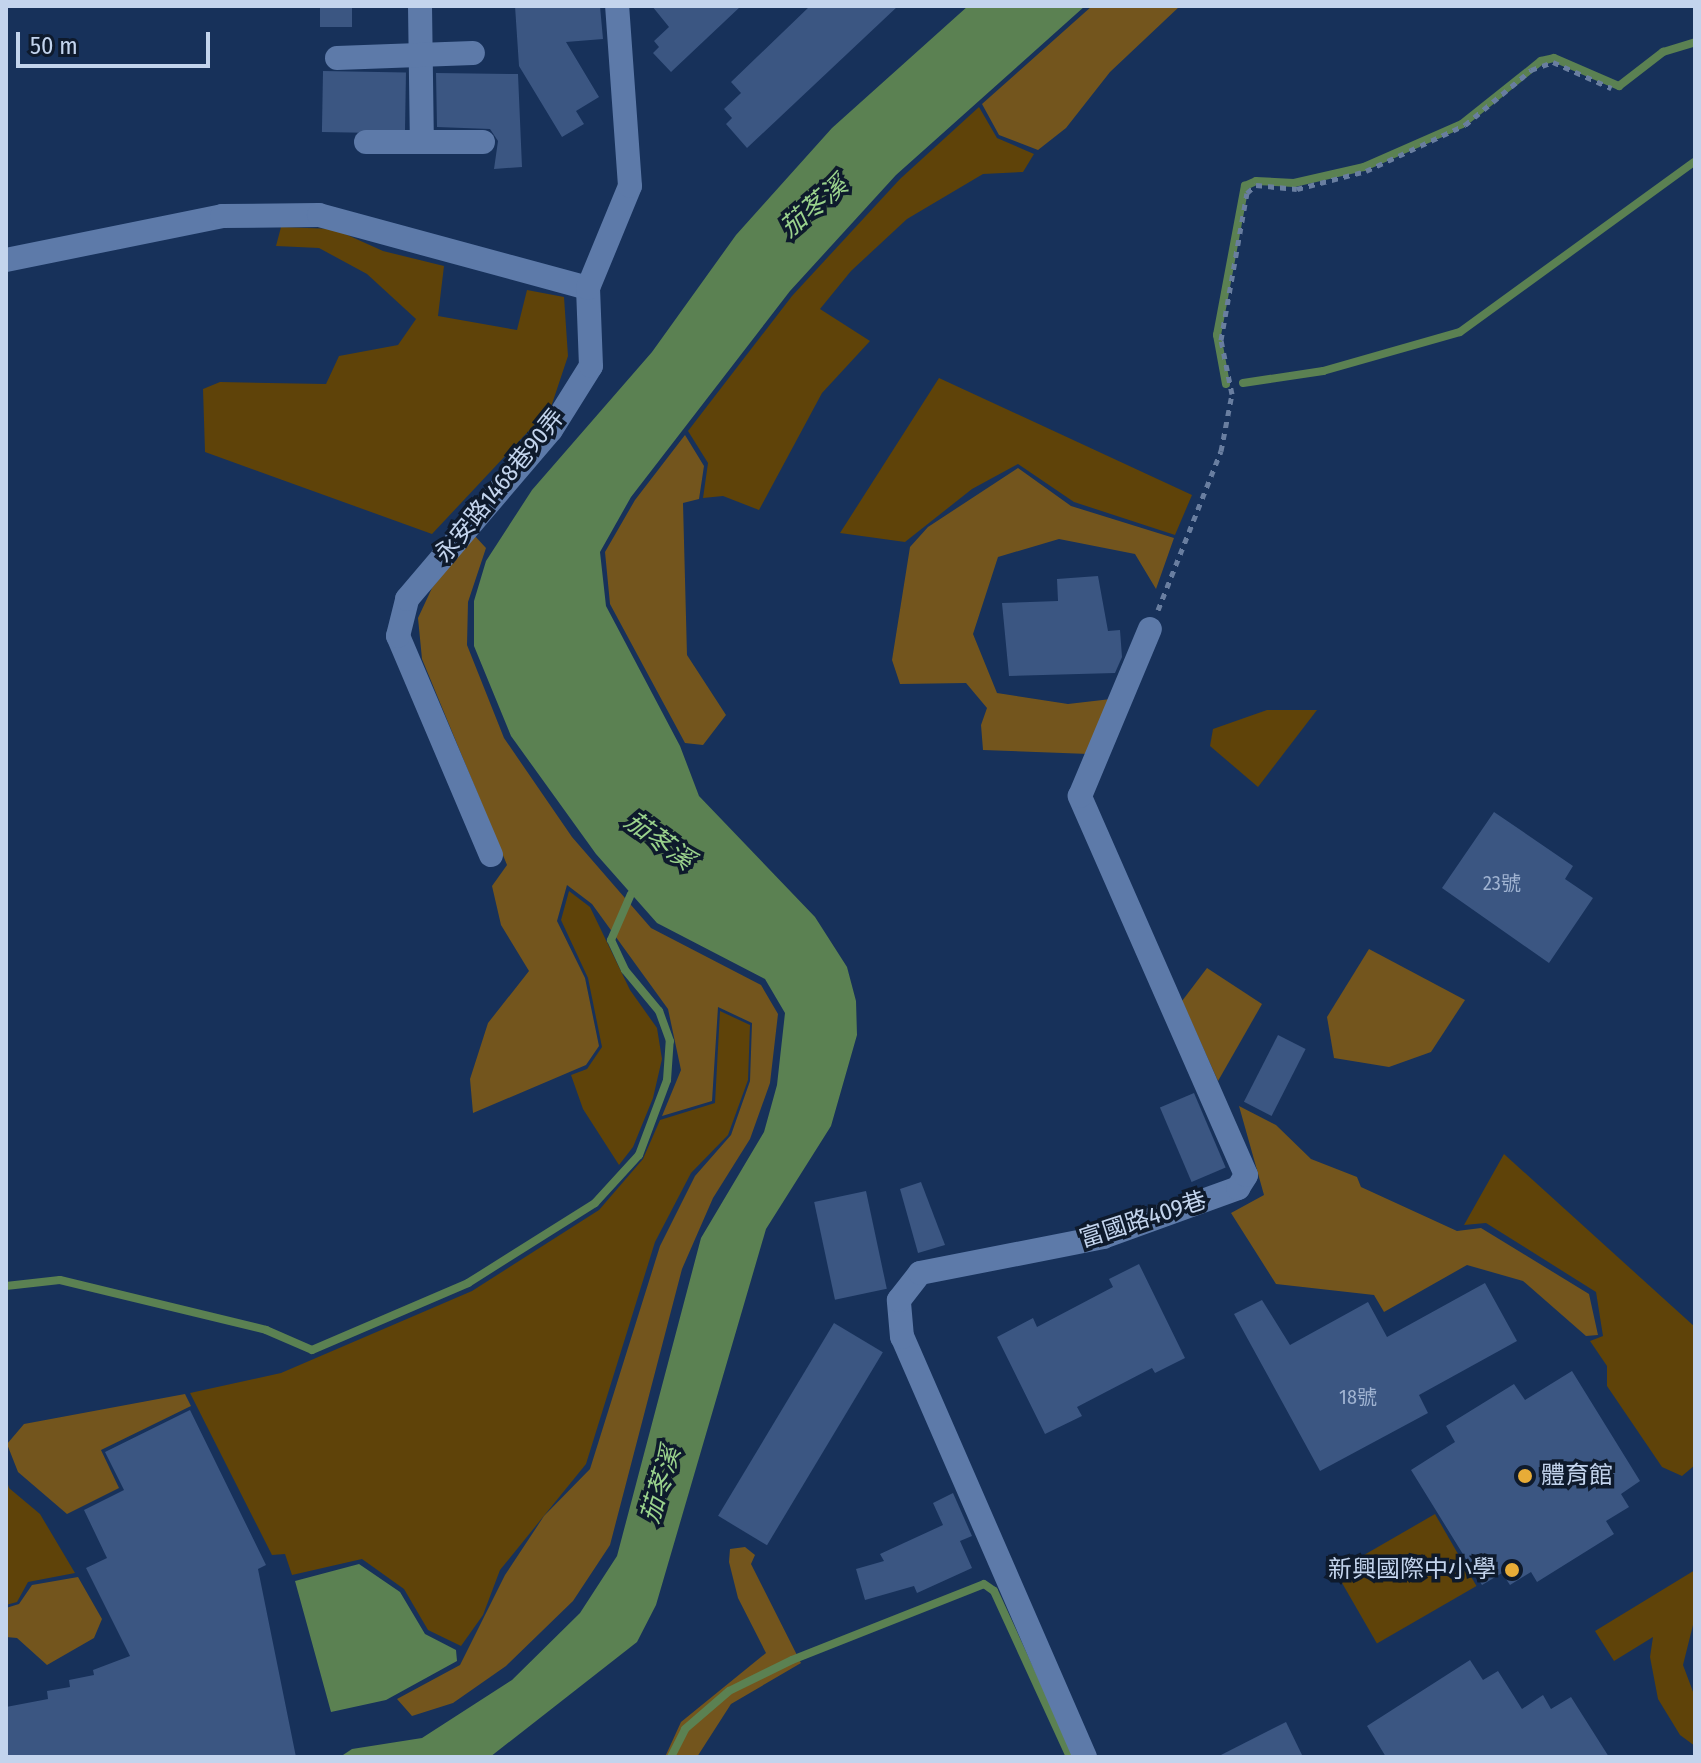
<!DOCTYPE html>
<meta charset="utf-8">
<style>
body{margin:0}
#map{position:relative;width:1701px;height:1763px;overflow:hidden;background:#17315a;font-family:"Fira Sans Condensed","Noto Sans TC",sans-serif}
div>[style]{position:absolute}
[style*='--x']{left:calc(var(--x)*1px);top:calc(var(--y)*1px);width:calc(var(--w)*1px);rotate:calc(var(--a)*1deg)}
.green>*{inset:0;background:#5f4309;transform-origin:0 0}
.forest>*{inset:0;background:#73551d}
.water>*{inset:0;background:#5b8152}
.stream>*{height:8px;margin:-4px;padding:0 4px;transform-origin:4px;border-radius:4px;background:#5b8152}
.building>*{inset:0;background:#3b5682;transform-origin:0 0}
.path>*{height:5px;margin-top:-2.5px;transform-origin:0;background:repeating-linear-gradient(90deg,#697ea0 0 6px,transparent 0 12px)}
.minor>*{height:24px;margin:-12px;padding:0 12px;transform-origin:12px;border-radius:12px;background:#5d7aa9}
.dots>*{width:22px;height:22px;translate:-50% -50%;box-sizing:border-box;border:4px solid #0e1a2c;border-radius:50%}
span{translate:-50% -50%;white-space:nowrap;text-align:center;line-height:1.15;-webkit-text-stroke:7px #0e1a2c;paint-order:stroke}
.number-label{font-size:20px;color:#a1b4d2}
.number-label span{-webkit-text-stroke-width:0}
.street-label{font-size:24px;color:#c3d4ed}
.poi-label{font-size:24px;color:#c3d4ed}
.left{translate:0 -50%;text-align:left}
.right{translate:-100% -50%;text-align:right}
.water-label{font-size:26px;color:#9ad28c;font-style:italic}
.frame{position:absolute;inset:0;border:8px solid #c3d4ed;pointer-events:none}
.scale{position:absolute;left:16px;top:32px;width:194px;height:36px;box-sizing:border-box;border:4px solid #c3d4ed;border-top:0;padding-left:10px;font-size:24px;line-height:28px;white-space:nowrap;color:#c3d4ed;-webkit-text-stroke:6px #0e1a2c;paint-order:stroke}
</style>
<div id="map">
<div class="green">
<div style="clip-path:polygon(979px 107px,997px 138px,1034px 154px,1023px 172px,983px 174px,907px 219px,851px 271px,820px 309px,870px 341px,822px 393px,759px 510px,723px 496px,703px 498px,708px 463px,688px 431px,792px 296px,900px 179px)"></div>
<div style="clip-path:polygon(281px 227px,334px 229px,383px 251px,444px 266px,438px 316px,517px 330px,527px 290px,564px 297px,568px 356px,551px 407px,432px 534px,205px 452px,203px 389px,220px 382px,326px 384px,339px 356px,398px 345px,416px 319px,367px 274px,319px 248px,276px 246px)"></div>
<div style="clip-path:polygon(939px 378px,1192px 495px,1175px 535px,1074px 502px,1018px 464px,972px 489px,905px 542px,840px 533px)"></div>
<div style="clip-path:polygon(1267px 710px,1317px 710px,1258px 787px,1210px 746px,1213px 729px)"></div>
<div style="clip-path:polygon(569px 891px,590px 907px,630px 990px,657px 1028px,662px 1059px,653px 1098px,633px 1147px,619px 1165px,583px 1109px,571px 1075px,587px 1069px,602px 1047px,588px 978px,561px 920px)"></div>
<div style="clip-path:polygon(720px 1011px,750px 1025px,748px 1080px,728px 1135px,691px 1173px,655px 1242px,586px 1464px,500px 1570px,483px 1615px,461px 1646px,428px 1630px,404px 1589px,362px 1559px,292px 1575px,285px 1554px,272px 1555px,190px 1393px,281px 1373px,472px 1291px,599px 1210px,643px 1159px,660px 1120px,715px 1103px)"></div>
<div style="clip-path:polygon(1504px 1154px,1695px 1327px,1695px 1465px,1682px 1476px,1662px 1467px,1607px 1386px,1607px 1366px,1590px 1341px,1603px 1336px,1596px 1292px,1486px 1223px,1464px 1225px)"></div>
<div style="clip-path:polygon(6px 1478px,9px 1488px,40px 1514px,75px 1573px,28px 1582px,17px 1602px,6px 1605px)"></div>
<div style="left:1435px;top:1514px;width:83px;height:115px;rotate:60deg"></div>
<div style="clip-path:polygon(1695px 1570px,1695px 1617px,1683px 1665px,1695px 1697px,1695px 1746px,1680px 1735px,1658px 1699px,1650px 1657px,1653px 1637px,1614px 1661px,1595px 1631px)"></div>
</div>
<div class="forest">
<div style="clip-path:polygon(1092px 6px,1180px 6px,1110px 72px,1066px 128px,1038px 150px,999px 135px,982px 104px)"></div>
<div style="clip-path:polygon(685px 435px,704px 466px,699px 499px,683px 503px,687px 655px,726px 715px,703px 745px,685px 743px,610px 604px,605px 552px,635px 500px)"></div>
<div style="clip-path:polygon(1018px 468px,1071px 506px,1174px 538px,1156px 589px,1135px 554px,1059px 539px,998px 557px,973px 634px,997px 693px,1068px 704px,1111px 699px,1089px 754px,983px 750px,981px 725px,987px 708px,966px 683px,900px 684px,892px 660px,910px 547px,928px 527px)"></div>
<div style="clip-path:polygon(474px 535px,486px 548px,468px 602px,467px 645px,504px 738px,572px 837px,651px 928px,761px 985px,778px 1014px,770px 1083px,750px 1139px,713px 1198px,682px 1269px,610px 1545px,573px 1601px,506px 1666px,453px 1703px,412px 1716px,397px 1699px,460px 1665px,505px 1575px,544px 1516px,590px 1469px,660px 1246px,695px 1176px,731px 1135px,750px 1081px,752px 1023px,718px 1007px,712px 1101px,662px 1116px,681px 1070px,668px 1009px,592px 904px,567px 885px,557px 921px,585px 978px,599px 1046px,586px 1065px,473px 1113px,470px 1079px,488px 1023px,529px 971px,501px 925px,492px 886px,507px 865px,422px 659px,418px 618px,432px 588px)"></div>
<div style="clip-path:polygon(1369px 949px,1465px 1000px,1431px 1052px,1389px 1067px,1334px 1058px,1327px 1017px)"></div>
<div style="clip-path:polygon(1207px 968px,1262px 1004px,1218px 1081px,1182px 1001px)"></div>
<div style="clip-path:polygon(1239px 1106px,1276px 1125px,1311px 1159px,1357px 1177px,1361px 1187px,1457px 1231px,1481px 1228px,1589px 1294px,1598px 1335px,1586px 1336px,1523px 1281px,1467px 1265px,1384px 1312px,1374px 1295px,1276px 1284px,1231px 1213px,1264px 1195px)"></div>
<div style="clip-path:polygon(185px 1394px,191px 1406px,101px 1450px,119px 1488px,67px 1514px,18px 1472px,7px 1444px,24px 1424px)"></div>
<div style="clip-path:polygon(745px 1547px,755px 1555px,751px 1564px,801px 1663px,731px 1704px,697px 1757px,665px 1757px,681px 1722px,766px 1653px,738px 1598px,729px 1562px,730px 1549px)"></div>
<div style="clip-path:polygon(78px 1577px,102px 1619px,94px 1638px,47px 1665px,17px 1638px,6px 1637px,6px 1608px,19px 1604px,32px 1585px)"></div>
</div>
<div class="water">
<div style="clip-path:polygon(968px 6px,1085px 6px,896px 175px,790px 291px,631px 497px,600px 552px,606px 606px,680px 746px,699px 796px,815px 917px,847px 967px,856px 1001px,857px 1035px,831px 1126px,766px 1229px,656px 1605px,637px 1642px,490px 1757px,340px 1757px,352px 1749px,422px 1738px,512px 1680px,580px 1613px,617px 1556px,701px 1238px,764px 1132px,777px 1085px,785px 1013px,765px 979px,657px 923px,596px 854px,511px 736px,474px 646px,474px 601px,486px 561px,532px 490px,652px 352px,736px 235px,832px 128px)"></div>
<div style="clip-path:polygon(359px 1564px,400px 1592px,425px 1634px,456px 1650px,457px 1661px,386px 1700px,331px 1712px,295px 1581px)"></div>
</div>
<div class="stream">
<div style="--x:1243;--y:383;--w:81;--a:-8.5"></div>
<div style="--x:1323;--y:371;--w:142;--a:-15.9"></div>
<div style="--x:1460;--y:332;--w:289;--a:-36"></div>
<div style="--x:1226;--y:384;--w:50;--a:-100.4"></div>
<div style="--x:1217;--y:335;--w:152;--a:-79.4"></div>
<div style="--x:1245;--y:186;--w:12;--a:-24"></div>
<div style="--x:1256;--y:181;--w:38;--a:3"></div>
<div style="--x:1294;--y:183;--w:72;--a:-12.9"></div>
<div style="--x:1364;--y:167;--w:107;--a:-23.7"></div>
<div style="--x:1462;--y:124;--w:101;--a:-38.6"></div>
<div style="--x:1541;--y:61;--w:13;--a:-13"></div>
<div style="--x:1554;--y:58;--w:71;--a:23.3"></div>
<div style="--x:1619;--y:86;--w:56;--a:-37.7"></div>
<div style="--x:1663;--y:52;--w:34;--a:-17"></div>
<div style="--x:6;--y:1286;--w:54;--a:-6.3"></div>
<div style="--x:60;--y:1280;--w:212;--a:13.6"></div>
<div style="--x:266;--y:1330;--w:50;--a:23.5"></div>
<div style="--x:312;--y:1350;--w:170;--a:-23.2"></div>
<div style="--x:468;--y:1283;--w:150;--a:-32.2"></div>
<div style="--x:595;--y:1203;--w:65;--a:-47.5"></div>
<div style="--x:639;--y:1155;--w:80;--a:-69.5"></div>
<div style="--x:667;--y:1080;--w:39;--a:-86"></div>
<div style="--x:670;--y:1041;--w:32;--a:-110"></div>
<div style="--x:659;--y:1011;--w:53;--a:-129.7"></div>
<div style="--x:625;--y:970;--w:33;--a:-115"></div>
<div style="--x:611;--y:940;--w:50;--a:-66.5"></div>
<div style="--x:671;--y:1757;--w:31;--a:-63"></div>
<div style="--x:685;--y:1729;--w:58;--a:-40.8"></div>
<div style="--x:729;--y:1691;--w:70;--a:-26.2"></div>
<div style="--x:792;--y:1660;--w:206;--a:-21.6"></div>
<div style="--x:984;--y:1584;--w:12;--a:35"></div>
<div style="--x:994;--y:1591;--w:183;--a:65.4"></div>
</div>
<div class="building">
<div style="left:320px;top:6px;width:32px;height:21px"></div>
<div style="clip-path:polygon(515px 6px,600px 6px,603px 39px,566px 42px,599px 97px,576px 111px,584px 124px,562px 137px,519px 66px)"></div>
<div style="clip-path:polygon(652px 6px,741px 6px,671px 72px,653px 53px,659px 47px,654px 41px,669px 27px)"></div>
<div style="clip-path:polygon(810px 6px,898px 6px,747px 148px,726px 124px,732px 118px,724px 109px,741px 93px,731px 82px)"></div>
<div style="left:323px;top:71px;width:83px;height:61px;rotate:1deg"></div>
<div style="clip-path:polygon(436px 73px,518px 74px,522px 167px,494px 169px,498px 141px,490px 129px,437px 127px)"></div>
<div style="clip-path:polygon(1098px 576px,1108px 631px,1120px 630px,1122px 657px,1115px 673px,1009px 676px,1002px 603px,1058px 601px,1057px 579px)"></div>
<div style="clip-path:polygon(1494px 812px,1573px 866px,1565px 879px,1593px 898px,1549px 963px,1442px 888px)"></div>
<div style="left:1278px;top:1035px;width:31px;height:75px;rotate:27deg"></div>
<div style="left:1194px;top:1093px;width:81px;height:37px;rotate:67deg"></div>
<div style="clip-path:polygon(921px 1182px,945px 1245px,918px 1253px,900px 1189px)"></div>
<div style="left:866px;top:1191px;width:100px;height:53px;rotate:78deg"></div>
<div style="clip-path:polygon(1139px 1264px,1185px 1358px,1155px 1373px,1152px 1368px,1077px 1407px,1082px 1416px,1045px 1434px,997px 1337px,1033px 1318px,1037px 1327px,1113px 1287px,1109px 1279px)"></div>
<div style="clip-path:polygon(1485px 1283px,1517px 1341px,1419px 1395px,1428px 1413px,1320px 1471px,1234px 1314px,1262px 1300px,1290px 1345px,1368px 1302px,1387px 1337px)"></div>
<div style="left:834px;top:1323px;width:57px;height:225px;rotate:31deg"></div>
<div style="clip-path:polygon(1572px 1371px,1640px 1481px,1621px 1494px,1629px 1507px,1606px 1521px,1614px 1534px,1537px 1582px,1531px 1572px,1510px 1585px,1502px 1573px,1482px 1585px,1411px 1470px,1455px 1442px,1446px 1426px,1514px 1384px,1525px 1400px)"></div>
<div style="clip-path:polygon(190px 1410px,266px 1565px,258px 1569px,296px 1757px,6px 1757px,6px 1707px,48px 1699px,47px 1691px,70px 1687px,69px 1680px,94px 1675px,93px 1670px,130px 1656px,86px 1568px,107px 1558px,84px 1510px,124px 1490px,105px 1452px)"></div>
<div style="clip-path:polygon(953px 1493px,972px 1536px,960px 1541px,972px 1568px,917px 1593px,914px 1586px,865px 1600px,856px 1569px,884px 1561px,880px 1554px,943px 1525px,933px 1503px)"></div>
<div style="clip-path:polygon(1470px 1660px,1483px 1680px,1498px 1671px,1522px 1709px,1543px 1695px,1551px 1709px,1571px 1697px,1609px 1757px,1386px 1757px,1367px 1726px)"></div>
<div style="clip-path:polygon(1286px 1722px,1303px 1757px,1217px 1757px)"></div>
</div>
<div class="path">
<div style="--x:1158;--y:610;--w:171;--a:-68.4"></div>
<div style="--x:1221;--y:451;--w:58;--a:-79.1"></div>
<div style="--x:1232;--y:394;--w:55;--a:-101.5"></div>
<div style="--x:1221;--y:340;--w:149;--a:-80"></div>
<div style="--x:1247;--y:193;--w:12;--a:-42"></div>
<div style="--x:1256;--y:185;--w:41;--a:5.6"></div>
<div style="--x:1297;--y:189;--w:71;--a:-14.6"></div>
<div style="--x:1366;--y:171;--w:109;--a:-24.9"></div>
<div style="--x:1465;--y:125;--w:86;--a:-39.8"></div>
<div style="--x:1531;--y:70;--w:23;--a:-20"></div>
<div style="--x:1553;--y:62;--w:64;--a:24.1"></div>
</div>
<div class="minor">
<div style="--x:420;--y:6;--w:135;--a:89.2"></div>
<div style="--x:337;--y:58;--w:136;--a:-2.1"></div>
<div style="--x:366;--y:142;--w:117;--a:0"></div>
<div style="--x:6;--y:260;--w:220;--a:-11.5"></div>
<div style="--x:222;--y:216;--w:97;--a:-0.6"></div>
<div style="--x:319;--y:215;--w:279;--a:15.2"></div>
<div style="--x:491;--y:855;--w:238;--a:-113"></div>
<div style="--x:398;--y:636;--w:38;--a:-76"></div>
<div style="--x:407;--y:599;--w:222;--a:-49.6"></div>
<div style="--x:551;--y:430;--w:75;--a:-58"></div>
<div style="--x:591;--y:366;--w:78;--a:-92.2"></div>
<div style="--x:588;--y:288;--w:110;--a:-67.6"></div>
<div style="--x:630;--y:186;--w:180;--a:-94.1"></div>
<div style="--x:1085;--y:1757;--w:458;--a:-113.5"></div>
<div style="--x:902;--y:1337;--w:37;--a:-95"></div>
<div style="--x:899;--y:1300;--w:34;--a:-52"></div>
<div style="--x:920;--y:1273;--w:187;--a:-11.1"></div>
<div style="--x:1103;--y:1237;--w:144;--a:-19.9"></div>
<div style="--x:1238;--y:1188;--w:15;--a:-58"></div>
<div style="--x:1246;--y:1175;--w:414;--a:-113.7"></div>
<div style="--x:1080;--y:796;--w:181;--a:-67.3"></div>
</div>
<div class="dots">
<div style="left:1525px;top:1476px;background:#e8ac37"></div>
<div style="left:1512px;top:1570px;background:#e8ac37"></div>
</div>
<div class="number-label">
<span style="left:1502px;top:883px">23號</span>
<span style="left:1358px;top:1397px">18號</span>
</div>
<div class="street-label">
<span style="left:500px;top:486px;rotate:-51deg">永安路1468巷90弄</span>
<span style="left:1143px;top:1220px;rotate:-18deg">富國路409巷</span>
</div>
<div class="poi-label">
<span class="left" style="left:1541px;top:1476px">體育館</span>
<span class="right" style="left:1496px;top:1570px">新興國際中小學</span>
</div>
<div class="water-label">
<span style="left:814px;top:207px;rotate:-40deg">茄苳溪</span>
<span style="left:659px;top:841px;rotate:36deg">茄苳溪</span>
<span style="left:661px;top:1485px;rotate:-73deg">茄苳溪</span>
</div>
<div class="frame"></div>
<div class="scale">50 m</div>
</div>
